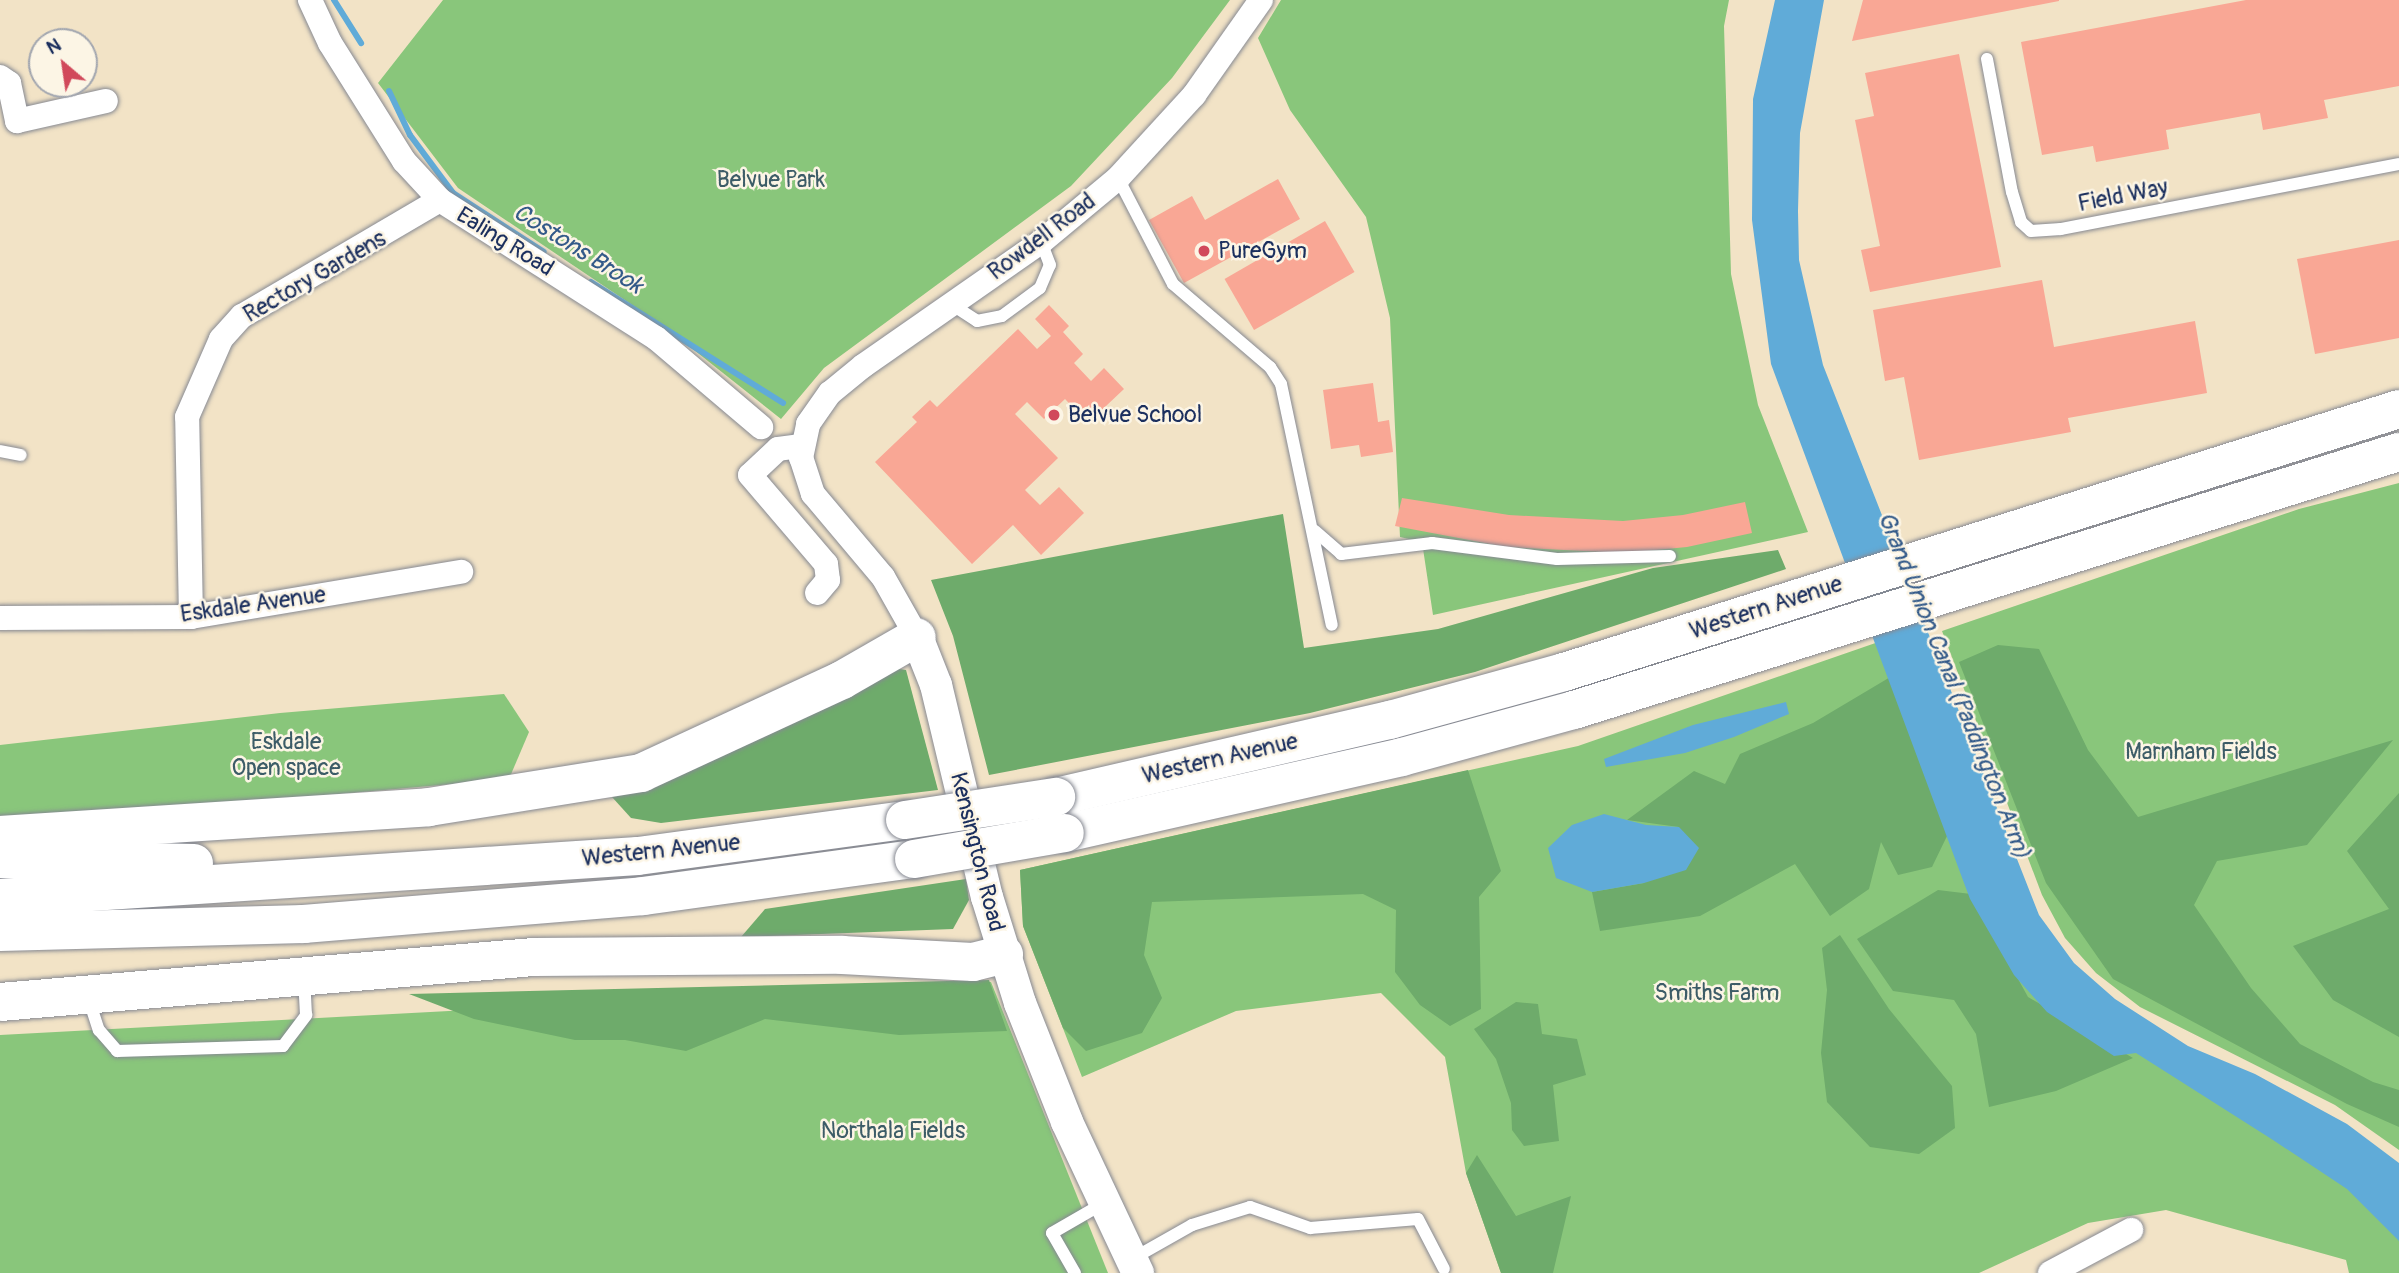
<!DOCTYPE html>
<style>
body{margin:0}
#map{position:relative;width:2399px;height:1273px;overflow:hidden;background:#f2e3c6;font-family:Pangolin,sans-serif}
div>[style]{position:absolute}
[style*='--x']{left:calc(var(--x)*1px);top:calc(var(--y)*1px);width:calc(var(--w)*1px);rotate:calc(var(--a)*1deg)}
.green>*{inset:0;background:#89c67b}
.forest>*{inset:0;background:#6eab6b}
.water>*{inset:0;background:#60abd8}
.stream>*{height:6px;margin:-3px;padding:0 3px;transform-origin:3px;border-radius:3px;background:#60abd8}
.building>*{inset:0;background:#f9a795;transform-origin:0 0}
.roads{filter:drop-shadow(0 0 2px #868992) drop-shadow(0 0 2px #868992)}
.service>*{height:12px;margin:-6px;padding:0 6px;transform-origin:6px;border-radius:6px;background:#fff}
.minor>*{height:24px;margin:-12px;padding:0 12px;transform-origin:12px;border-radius:12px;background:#fff}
.tertiary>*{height:32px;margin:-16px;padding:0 16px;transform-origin:16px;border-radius:16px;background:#fff}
.trunk>*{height:38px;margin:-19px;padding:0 19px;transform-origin:19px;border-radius:19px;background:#fff}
.bridges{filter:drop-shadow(0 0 2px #868992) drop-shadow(0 0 2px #868992)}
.trunk-bridge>*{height:38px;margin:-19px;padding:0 19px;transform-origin:19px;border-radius:19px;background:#fff}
.dots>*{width:19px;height:19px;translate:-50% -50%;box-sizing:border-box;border:4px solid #fcf5e5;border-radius:50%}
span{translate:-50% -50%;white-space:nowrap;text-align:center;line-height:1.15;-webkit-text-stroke:5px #fcf5e5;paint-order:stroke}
.park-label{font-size:23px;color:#3c5c67}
.street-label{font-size:23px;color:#1b2f5e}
.poi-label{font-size:23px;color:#1b2f5e}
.left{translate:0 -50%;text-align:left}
.water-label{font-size:24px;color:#335a89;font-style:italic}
.north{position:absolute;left:28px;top:28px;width:70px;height:70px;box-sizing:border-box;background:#fcf5e5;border:2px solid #a2a6af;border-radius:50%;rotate:331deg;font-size:19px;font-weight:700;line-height:28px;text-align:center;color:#1b2f5e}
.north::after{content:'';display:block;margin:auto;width:24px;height:32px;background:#d1495b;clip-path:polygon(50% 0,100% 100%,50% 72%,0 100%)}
</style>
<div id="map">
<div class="green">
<div style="clip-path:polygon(443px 0,1230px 0,1172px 78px,1071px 186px,824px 368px,781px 419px,665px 327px,458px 188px,378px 83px)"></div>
<div style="clip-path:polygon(1281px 0,1729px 0,1724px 26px,1731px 274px,1758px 405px,1808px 532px,1433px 615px,1422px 542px,1400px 537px,1390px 318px,1366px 217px,1290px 110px,1258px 38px)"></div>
<div style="clip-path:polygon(2399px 483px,2399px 1150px,2335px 1105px,2140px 1007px,2096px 973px,2065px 938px,2042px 895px,1942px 631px,2299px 509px)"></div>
<div style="clip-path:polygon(1887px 639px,1965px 864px,2148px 1055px,2382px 1210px,2399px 1238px,2399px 1273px,2349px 1273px,2346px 1260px,2166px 1210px,2088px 1223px,1979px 1273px,1501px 1273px,1466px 1173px,1445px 1057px,1381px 993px,1236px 1011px,1082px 1077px,1023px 926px,1020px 870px,1578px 746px)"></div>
<div style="clip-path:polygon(504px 694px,529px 732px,509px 779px,123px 813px,0 818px,0 745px,280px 713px)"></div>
<div style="clip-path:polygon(991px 982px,1108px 1273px,0 1273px,0 1035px)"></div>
</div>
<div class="forest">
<div style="clip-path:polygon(1283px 514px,1304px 648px,1438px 629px,1653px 568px,1778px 550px,1786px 569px,1475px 672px,1310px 713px,989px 775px,953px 636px,931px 580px)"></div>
<div style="clip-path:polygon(1998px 645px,2039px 649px,2088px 750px,2138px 817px,2393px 740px,2307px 845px,2217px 861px,2194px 905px,2251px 988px,2300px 1044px,2373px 1082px,2399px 1090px,2399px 1127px,2347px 1104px,2113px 979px,2046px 883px,1959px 662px)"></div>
<div style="clip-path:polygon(893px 668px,906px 670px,938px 790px,661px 823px,631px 818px,612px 797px)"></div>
<div style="clip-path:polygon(1892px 676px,1948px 834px,1932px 867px,1898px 875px,1881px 842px,1869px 889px,1830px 916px,1795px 864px,1700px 916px,1600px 931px,1592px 892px,1644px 883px,1679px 827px,1627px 820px,1694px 771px,1725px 784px,1740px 754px,1813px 723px)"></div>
<div style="clip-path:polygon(1468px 770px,1501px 871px,1479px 897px,1481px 1009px,1450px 1026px,1420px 1005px,1395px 972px,1396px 910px,1363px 894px,1152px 902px,1144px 955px,1162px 998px,1142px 1033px,1086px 1051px,1063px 1028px,1023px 926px,1020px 870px)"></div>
<div style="clip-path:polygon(2399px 793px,2399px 1037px,2333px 1000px,2293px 946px,2389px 909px,2347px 851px)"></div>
<div style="clip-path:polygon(966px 879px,969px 900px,953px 929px,741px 937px,765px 909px)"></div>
<div style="clip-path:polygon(1938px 890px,1971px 894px,2028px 997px,2133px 1058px,2056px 1091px,1989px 1107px,1976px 1034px,1954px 1000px,1893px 991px,1857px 939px)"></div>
<div style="clip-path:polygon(1840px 935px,1889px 1009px,1952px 1086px,1955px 1128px,1919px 1154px,1870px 1147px,1827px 1102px,1821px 1053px,1827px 990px,1822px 948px)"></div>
<div style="clip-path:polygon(989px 980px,1007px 1031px,899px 1035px,765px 1019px,686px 1051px,625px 1040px,575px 1040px,474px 1019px,409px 994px)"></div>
<div style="clip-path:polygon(1516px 1002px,1538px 1004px,1542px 1034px,1577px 1039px,1586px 1075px,1553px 1085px,1559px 1141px,1524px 1146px,1512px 1130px,1511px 1103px,1496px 1059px,1474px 1029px)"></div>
<div style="clip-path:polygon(1477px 1155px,1516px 1216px,1571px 1196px,1553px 1273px,1501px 1273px,1466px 1173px)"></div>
</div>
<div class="water">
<div style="clip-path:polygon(1775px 0,1824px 0,1800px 133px,1798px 211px,1799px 260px,1823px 365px,2039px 915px,2074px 963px,2115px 999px,2188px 1046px,2255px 1074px,2347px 1124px,2399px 1163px,2399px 1241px,2347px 1189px,2273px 1140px,2136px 1053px,2114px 1056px,2047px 1012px,2014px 975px,1970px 899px,1771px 364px,1752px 220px,1753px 99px)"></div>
<div style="clip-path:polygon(1786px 702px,1789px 714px,1734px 737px,1685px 753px,1606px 767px,1604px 759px,1693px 725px)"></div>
<div style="clip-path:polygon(1604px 814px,1646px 825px,1679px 827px,1699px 848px,1686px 870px,1644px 883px,1592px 892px,1556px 878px,1548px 848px,1572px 825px)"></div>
</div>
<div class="stream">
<div style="--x:334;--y:0;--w:51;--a:57.9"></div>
<div style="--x:389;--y:91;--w:49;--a:64.5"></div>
<div style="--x:410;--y:135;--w:72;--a:53.4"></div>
<div style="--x:453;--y:193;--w:108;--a:33"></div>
<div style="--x:591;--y:282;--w:227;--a:32.2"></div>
</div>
<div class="building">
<div style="clip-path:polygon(1863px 0,2059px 0,2059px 1px,1852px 41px)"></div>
<div style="clip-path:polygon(2246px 0,2399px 0,2399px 86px,2324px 100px,2328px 118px,2263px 130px,2260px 113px,2166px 130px,2169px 149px,2096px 162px,2093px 146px,2042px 155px,2021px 42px)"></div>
<div style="clip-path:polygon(1959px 54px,2001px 267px,1870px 292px,1861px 250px,1880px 246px,1855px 120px,1874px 116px,1865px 73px)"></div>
<div style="clip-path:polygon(1278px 179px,1300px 219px,1184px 283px,1149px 220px,1192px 196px,1205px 220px)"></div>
<div style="left:1325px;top:221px;width:59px;height:116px;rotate:60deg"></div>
<div style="clip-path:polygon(2399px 240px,2399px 338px,2315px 354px,2297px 259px)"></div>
<div style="clip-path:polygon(2042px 280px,2054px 347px,2195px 321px,2207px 393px,2068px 418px,2071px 432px,1919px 460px,1904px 377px,1885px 381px,1873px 310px)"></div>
<div style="clip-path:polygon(1049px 305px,1069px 326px,1063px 332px,1083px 354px,1074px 363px,1091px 381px,1104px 368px,1124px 389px,1088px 423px,1065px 399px,1044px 419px,1027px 402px,1015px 414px,1058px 458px,1025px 490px,1040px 505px,1059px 487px,1084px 513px,1041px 555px,1013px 525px,972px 564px,875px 462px,917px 422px,912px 417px,930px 400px,937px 407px,1018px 329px,1037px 349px,1051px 336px,1035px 319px)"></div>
<div style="clip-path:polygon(1373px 383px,1378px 422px,1389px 420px,1393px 452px,1361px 457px,1359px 445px,1331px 449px,1323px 390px)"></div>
<div style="clip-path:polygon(1402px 498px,1509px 515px,1623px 521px,1683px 515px,1745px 502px,1752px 533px,1687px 547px,1624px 553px,1506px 547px,1395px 526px)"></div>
</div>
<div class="roads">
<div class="service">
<div style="--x:1987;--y:59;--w:135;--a:79.4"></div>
<div style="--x:2012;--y:192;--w:31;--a:73"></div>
<div style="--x:2021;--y:222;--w:13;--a:42"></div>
<div style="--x:2031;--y:231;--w:30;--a:-4"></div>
<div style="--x:2061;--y:229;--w:344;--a:-10.9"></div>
<div style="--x:1118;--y:178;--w:119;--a:62.6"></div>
<div style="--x:1173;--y:284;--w:128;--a:40.6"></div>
<div style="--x:1270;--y:367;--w:20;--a:57"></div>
<div style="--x:1281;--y:384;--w:246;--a:78.1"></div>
<div style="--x:951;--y:304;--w:31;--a:33"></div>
<div style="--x:977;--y:321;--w:25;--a:-11"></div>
<div style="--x:1002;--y:316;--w:47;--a:-36.4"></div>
<div style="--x:1040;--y:288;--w:25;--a:-67"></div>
<div style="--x:1050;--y:265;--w:25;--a:-111"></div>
<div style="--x:0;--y:451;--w:21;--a:11"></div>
<div style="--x:1315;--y:531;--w:35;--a:41"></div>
<div style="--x:1341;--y:554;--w:92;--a:-6.9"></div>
<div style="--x:1432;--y:543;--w:126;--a:7.3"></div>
<div style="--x:1557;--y:559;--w:113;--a:-1.5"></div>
<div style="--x:88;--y:997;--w:35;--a:72"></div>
<div style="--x:99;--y:1030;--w:28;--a:49"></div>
<div style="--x:117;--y:1051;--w:166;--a:-1.7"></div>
<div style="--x:283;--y:1046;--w:39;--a:-53"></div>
<div style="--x:306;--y:1015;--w:36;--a:-93"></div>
<div style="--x:1132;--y:1259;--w:69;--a:-29.5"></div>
<div style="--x:1192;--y:1225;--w:61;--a:-17.2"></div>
<div style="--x:1250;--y:1207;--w:64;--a:19.3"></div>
<div style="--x:1310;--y:1228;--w:108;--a:-4.8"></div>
<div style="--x:1418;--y:1219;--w:56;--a:62.5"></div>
<div style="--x:1075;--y:1273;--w:46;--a:-119.9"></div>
<div style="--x:1052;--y:1233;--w:60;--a:-30"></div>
</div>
<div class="minor">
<div style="--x:310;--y:0;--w:47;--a:65.1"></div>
<div style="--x:330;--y:43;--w:139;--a:57.9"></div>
<div style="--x:404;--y:161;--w:53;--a:47.3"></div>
<div style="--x:440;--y:200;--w:256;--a:32.6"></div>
<div style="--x:656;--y:338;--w:138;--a:40.3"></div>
<div style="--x:0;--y:77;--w:11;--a:34"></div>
<div style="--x:9;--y:83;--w:39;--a:78"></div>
<div style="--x:17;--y:121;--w:91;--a:-12.7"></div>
<div style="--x:801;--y:446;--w:23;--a:173"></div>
<div style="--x:778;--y:449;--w:38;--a:137"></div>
<div style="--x:750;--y:475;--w:117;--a:49.5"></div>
<div style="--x:826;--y:564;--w:16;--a:83"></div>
<div style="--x:828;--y:580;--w:17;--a:130"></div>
<div style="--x:191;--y:617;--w:200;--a:-91.1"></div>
<div style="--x:187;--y:417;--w:85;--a:-66.4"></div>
<div style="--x:221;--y:339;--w:31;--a:-48"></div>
<div style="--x:242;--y:316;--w:229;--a:-30.4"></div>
<div style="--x:0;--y:618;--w:191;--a:-0.3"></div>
<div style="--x:191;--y:617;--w:274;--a:-9.5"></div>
<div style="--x:917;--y:637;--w:69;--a:-119.5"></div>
<div style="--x:883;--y:577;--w:109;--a:-130.1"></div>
<div style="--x:813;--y:494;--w:38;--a:-108"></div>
<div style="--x:801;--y:458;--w:35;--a:-78"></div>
<div style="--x:808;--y:424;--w:38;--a:-55"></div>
<div style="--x:830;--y:393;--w:43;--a:-39.3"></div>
<div style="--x:863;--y:366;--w:217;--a:-34.9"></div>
<div style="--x:1041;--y:242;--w:100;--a:-39.7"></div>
<div style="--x:1118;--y:178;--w:113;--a:-47.5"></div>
<div style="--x:1194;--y:95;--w:116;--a:-54.8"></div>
<div style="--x:2050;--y:1273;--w:92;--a:-28"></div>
</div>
<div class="tertiary">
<div style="--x:917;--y:637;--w:52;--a:68.4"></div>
<div style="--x:936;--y:685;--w:218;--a:76.5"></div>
<div style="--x:987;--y:897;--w:111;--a:72.7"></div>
<div style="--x:1020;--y:1003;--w:128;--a:68.4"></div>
<div style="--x:1067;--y:1122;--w:167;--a:64.8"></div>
</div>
<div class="trunk">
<div style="--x:1056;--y:797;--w:343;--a:-13"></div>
<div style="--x:1390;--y:720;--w:180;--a:-15.4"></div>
<div style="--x:1564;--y:672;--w:875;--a:-17.48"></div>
<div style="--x:1065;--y:833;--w:345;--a:-12.7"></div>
<div style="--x:1402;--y:757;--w:178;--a:-15.3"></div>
<div style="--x:1574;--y:710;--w:864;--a:-17.37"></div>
<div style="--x:0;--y:835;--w:430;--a:-3.7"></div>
<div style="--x:429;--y:807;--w:215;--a:-9.1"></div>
<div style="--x:641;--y:773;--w:221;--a:-24.8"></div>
<div style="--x:842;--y:680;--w:86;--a:-29.8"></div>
<div style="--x:0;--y:859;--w:194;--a:1.2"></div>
<div style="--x:0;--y:898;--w:639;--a:-3.77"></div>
<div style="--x:638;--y:856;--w:269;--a:-7.7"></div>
<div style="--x:0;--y:932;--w:304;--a:-1.5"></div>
<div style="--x:304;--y:924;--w:340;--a:-4.7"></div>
<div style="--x:643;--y:896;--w:274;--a:-7.8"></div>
<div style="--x:0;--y:1002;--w:536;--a:-4.82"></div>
<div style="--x:534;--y:957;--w:308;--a:-0.4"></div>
<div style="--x:842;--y:955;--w:131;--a:3.1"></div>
<div style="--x:973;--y:962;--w:32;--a:-14"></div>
</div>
</div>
<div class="bridges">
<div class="trunk-bridge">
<div style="--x:905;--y:820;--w:153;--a:-8.7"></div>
<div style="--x:914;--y:859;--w:153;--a:-9.8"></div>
</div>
</div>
<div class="dots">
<div style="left:1204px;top:251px;background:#d1495b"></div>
<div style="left:1054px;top:415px;background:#d1495b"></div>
</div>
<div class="park-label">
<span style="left:771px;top:180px">Belvue Park</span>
<span style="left:286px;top:755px">Eskdale<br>Open space</span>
<span style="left:2201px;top:752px">Marnham Fields</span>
<span style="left:1717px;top:993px">Smiths Farm</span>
<span style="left:893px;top:1131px">Northala Fields</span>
</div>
<div class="street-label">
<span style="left:2123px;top:196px;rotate:-11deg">Field Way</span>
<span style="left:1042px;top:237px;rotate:-37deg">Rowdell Road</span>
<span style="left:505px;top:242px;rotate:32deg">Ealing Road</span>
<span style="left:315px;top:277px;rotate:-30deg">Rectory Gardens</span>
<span style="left:253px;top:605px;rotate:-8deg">Eskdale Avenue</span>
<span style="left:1766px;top:608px;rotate:-18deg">Western Avenue</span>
<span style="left:1220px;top:759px;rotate:-13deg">Western Avenue</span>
<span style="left:661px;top:851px;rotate:-6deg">Western Avenue</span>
<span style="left:977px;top:852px;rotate:76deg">Kensington Road</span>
</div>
<div class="poi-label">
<span class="left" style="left:1218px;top:251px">PureGym</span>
<span class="left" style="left:1068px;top:415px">Belvue School</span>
</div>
<div class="water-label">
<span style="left:578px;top:249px;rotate:32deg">Costons Brook</span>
<span style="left:1954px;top:685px;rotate:68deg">Grand Union Canal (Paddington Arm)</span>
</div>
<div class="north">N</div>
</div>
